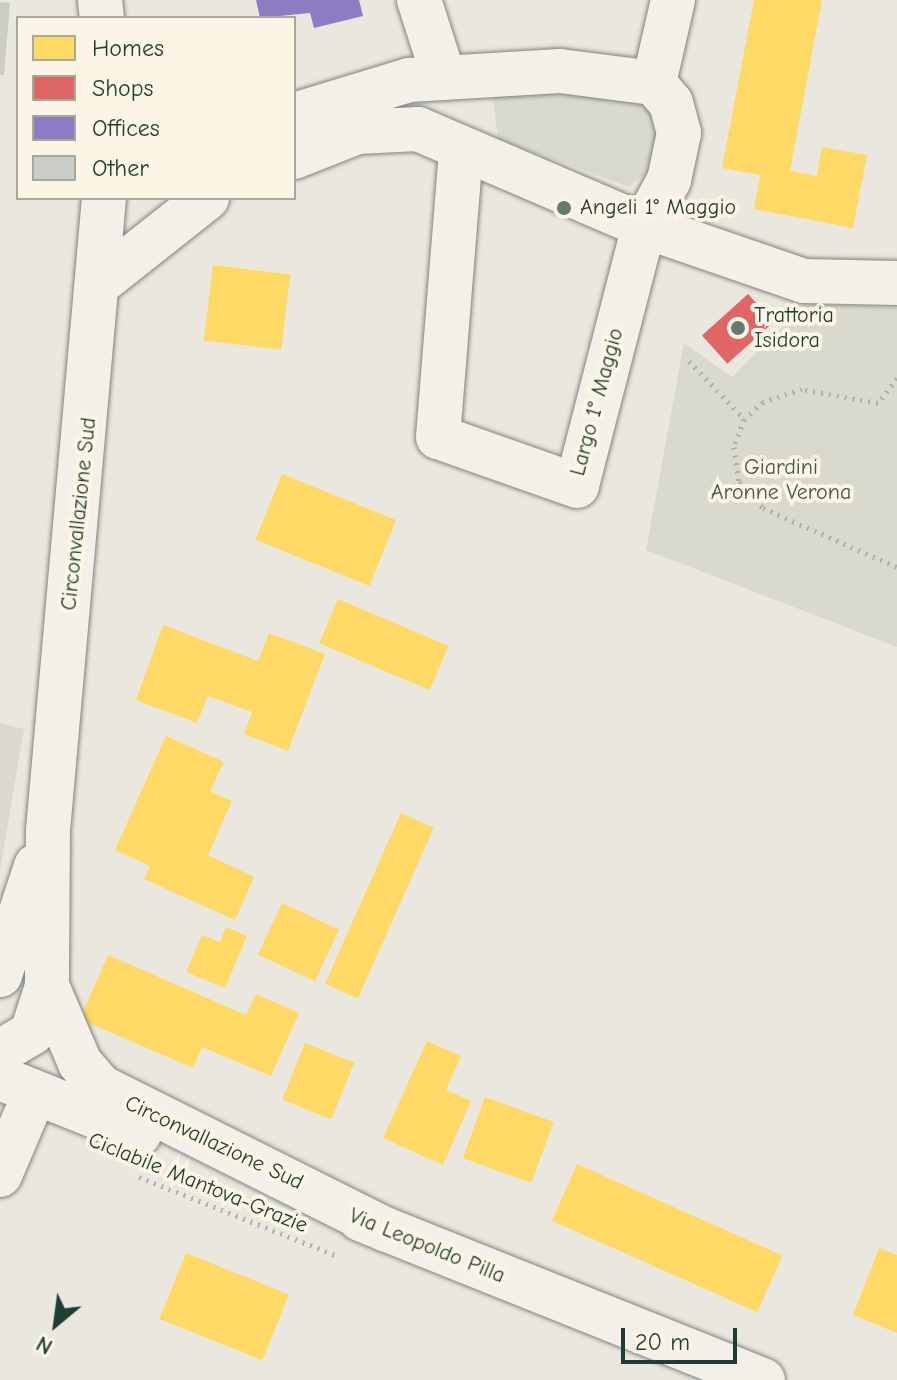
<!DOCTYPE html>
<meta charset="utf-8">
<style>
body{margin:0}
#map{position:relative;width:897px;height:1380px;overflow:hidden;background:#eae7df;font-family:"Comic Neue",sans-serif}
div>[style]{position:absolute}
[style*='--x']{left:calc(var(--x)*1px);top:calc(var(--y)*1px);width:calc(var(--w)*1px);rotate:calc(var(--a)*1deg)}
.built>*{inset:0;background:#dbd9cf}
.green>*{inset:0;background:#dad9cd}
.homes>*{inset:0;background:#ffd966;transform-origin:0 0}
.shops>*{inset:0;background:#e06666;transform-origin:0 0}
.offices>*{inset:0;background:#8e7cc3}
.building>*{inset:0;background:#ccccc6}
.path>*{height:5px;margin-top:-2.5px;transform-origin:0;background:repeating-linear-gradient(90deg,#aeb1ab 0 2px,transparent 0 8px)}
.roads{filter:drop-shadow(0 0 2px #80847f) drop-shadow(0 0 2px #80847f)}
.minor>*{height:44px;margin:-22px;padding:0 22px;transform-origin:22px;border-radius:22px;background:#f3f0ea}
.major>*{height:44px;margin:-22px;padding:0 22px;transform-origin:22px;border-radius:22px;background:#f3f0ea}
.dots>*{width:22px;height:22px;translate:-50% -50%;box-sizing:border-box;border:4px solid #fcf5e5;border-radius:50%}
span{translate:-50% -50%;white-space:nowrap;text-align:center;line-height:1.15;-webkit-text-stroke:8px #fcf5e5;paint-order:stroke}
.poi-label{font-size:22px;color:#1f3d34}
.left{translate:0 -50%;text-align:left}
.street-label{font-size:22px;color:#1f3d34}
.park-label{font-size:22px;color:#425a50}
.legend{position:absolute;left:16px;top:16px;width:280px;height:184px;box-sizing:border-box;background:#fcf5e5;border:2px solid #a4ab9e;margin:0;padding:10px 14px;list-style:none;font-size:24px;color:#1f3d34}
.legend li{display:flex;align-items:center;gap:16px;height:40px}
.legend b{width:40px;border:2px solid #a4ab9e}
.north{position:absolute;left:16px;top:1284px;width:80px;height:80px;-webkit-text-stroke:6px #fcf5e5;paint-order:stroke;rotate:209deg;font-size:22px;font-weight:700;line-height:32px;text-align:center;color:#1f3d34}
.north::after{content:'';display:block;margin:auto;width:28px;height:36px;background:#1f3d34;clip-path:polygon(50% 0,100% 100%,50% 72%,0 100%)}
.scale{position:absolute;left:621px;top:1328px;width:116px;height:36px;box-sizing:border-box;border:4px solid #1f3d34;border-top:0;padding-left:10px;font-size:24px;line-height:28px;white-space:nowrap;color:#1f3d34;-webkit-text-stroke:6px #fcf5e5;paint-order:stroke}
</style>
<div id="map">
<div class="built">
<div style="clip-path:polygon(0 723px,24px 729px,0 871px)"></div>
</div>
<div class="green">
<div style="clip-path:polygon(502px 92px,637px 93px,658px 118px,654px 166px,629px 187px,498px 139px,493px 98px)"></div>
<div style="clip-path:polygon(806px 303px,897px 308px,897px 647px,646px 550px,684px 343px,732px 377px)"></div>
</div>
<div class="homes">
<div style="clip-path:polygon(754px 0,822px 0,790px 171px,817px 176px,822px 147px,867px 155px,853px 228px,754px 209px,760px 175px,722px 168px)"></div>
<div style="left:213px;top:265px;width:78px;height:76px;rotate:7deg"></div>
<div style="left:282px;top:474px;width:123px;height:71px;rotate:22deg"></div>
<div style="left:338px;top:599px;width:120px;height:48px;rotate:23deg"></div>
<div style="clip-path:polygon(163px 625px,258px 661px,269px 633px,325px 654px,288px 751px,244px 734px,252px 712px,208px 696px,197px 723px,136px 700px)"></div>
<div style="clip-path:polygon(166px 736px,224px 762px,210px 791px,232px 801px,208px 855px,254px 877px,235px 920px,144px 879px,150px 866px,115px 850px)"></div>
<div style="left:401px;top:813px;width:36px;height:187px;rotate:24deg"></div>
<div style="left:282px;top:903px;width:63px;height:57px;rotate:25deg"></div>
<div style="clip-path:polygon(226px 927px,247px 936px,225px 988px,186px 972px,202px 935px,220px 942px)"></div>
<div style="clip-path:polygon(108px 955px,246px 1015px,256px 994px,299px 1013px,271px 1076px,202px 1047px,193px 1068px,80px 1019px)"></div>
<div style="clip-path:polygon(427px 1041px,461px 1056px,446px 1090px,471px 1101px,443px 1165px,383px 1138px)"></div>
<div style="left:305px;top:1043px;width:53px;height:61px;rotate:22deg"></div>
<div style="left:485px;top:1097px;width:73px;height:65px;rotate:20deg"></div>
<div style="left:577px;top:1164px;width:225px;height:62px;rotate:24deg"></div>
<div style="clip-path:polygon(879px 1248px,897px 1255px,897px 1333px,853px 1315px)"></div>
<div style="left:186px;top:1253px;width:111px;height:71px;rotate:22deg"></div>
</div>
<div class="shops">
<div style="left:748px;top:294px;width:38px;height:62px;rotate:48deg"></div>
</div>
<div class="offices">
<div style="clip-path:polygon(256px 0,359px 0,363px 16px,314px 28px,310px 13px,260px 18px)"></div>
</div>
<div class="building">
<div style="clip-path:polygon(0 2px,10px 3px,4px 75px,0 75px)"></div>
</div>
<div class="path">
<div style="--x:689;--y:361;--w:80;--a:46.5"></div>
<div style="--x:897;--y:378;--w:31;--a:127"></div>
<div style="--x:878;--y:403;--w:77;--a:-169.6"></div>
<div style="--x:802;--y:389;--w:41;--a:161.6"></div>
<div style="--x:763;--y:402;--w:25;--a:138"></div>
<div style="--x:744;--y:419;--w:30;--a:110"></div>
<div style="--x:734;--y:447;--w:35;--a:82"></div>
<div style="--x:739;--y:482;--w:35;--a:47"></div>
<div style="--x:763;--y:508;--w:146;--a:23.8"></div>
<div style="--x:139;--y:1177;--w:214;--a:21.7"></div>
</div>
<div class="roads">
<div class="minor">
<div style="--x:419;--y:0;--w:82;--a:72.2"></div>
<div style="--x:654;--y:83;--w:85;--a:-77.1"></div>
<div style="--x:294;--y:115;--w:120;--a:-16.9"></div>
<div style="--x:409;--y:80;--w:151;--a:-3.4"></div>
<div style="--x:560;--y:71;--w:95;--a:7.3"></div>
<div style="--x:654;--y:83;--w:26;--a:50"></div>
<div style="--x:671;--y:103;--w:31;--a:75"></div>
<div style="--x:679;--y:133;--w:48;--a:102"></div>
<div style="--x:669;--y:180;--w:52;--a:118.5"></div>
<div style="--x:644;--y:226;--w:268;--a:104.5"></div>
<div style="--x:577;--y:486;--w:147;--a:-160.6"></div>
<div style="--x:438;--y:437;--w:287;--a:-85.4"></div>
<div style="--x:294;--y:157;--w:68;--a:-21.6"></div>
<div style="--x:357;--y:132;--w:61;--a:-2.8"></div>
<div style="--x:418;--y:129;--w:246;--a:23.2"></div>
<div style="--x:644;--y:226;--w:169;--a:19"></div>
<div style="--x:804;--y:281;--w:93;--a:1.2"></div>
<div style="--x:102;--y:281;--w:134;--a:-38.3"></div>
<div style="--x:0;--y:1175;--w:89;--a:-66.9"></div>
</div>
<div class="major">
<div style="--x:100;--y:0;--w:18;--a:84"></div>
<div style="--x:104;--y:198;--w:634;--a:95.06"></div>
<div style="--x:48;--y:830;--w:156;--a:90.4"></div>
<div style="--x:47;--y:986;--w:84;--a:66.8"></div>
<div style="--x:80;--y:1063;--w:32;--a:49"></div>
<div style="--x:101;--y:1087;--w:320;--a:26.6"></div>
<div style="--x:0;--y:975;--w:115;--a:-71.7"></div>
<div style="--x:0;--y:1052;--w:37;--a:-31"></div>
<div style="--x:32;--y:1033;--w:49;--a:-72.3"></div>
<div style="--x:0;--y:1078;--w:150;--a:21.9"></div>
<div style="--x:360;--y:1219;--w:434;--a:21.8"></div>
</div>
</div>
<div class="dots">
<div style="left:564px;top:208px;background:#667870"></div>
<div style="left:738px;top:328px;background:#667870"></div>
</div>
<div class="poi-label">
<span class="left" style="left:580px;top:208px">Angeli 1° Maggio</span>
<span class="left" style="left:754px;top:328px">Trattoria<br>Isidora</span>
</div>
<div class="street-label">
<span style="left:597px;top:402px;rotate:-75deg">Largo 1° Maggio</span>
<span style="left:79px;top:514px;rotate:-84deg">Circonvallazione Sud</span>
<span style="left:214px;top:1143px;rotate:25deg">Circonvallazione Sud</span>
<span style="left:198px;top:1183px;rotate:22deg">Ciclabile Mantova-Grazie</span>
<span style="left:427px;top:1246px;rotate:22deg">Via Leopoldo Pilla</span>
</div>
<div class="park-label">
<span style="left:781px;top:480px">Giardini<br>Aronne Verona</span>
</div>
<ul class="legend">
<li><b style="height:22px;background:#ffd966"></b>Homes</li>
<li><b style="height:22px;background:#e06666"></b>Shops</li>
<li><b style="height:22px;background:#8e7cc3"></b>Offices</li>
<li><b style="height:22px;background:#ccccc6"></b>Other</li>
</ul>
<div class="north">N</div>
<div class="scale">20 m</div>
</div>
